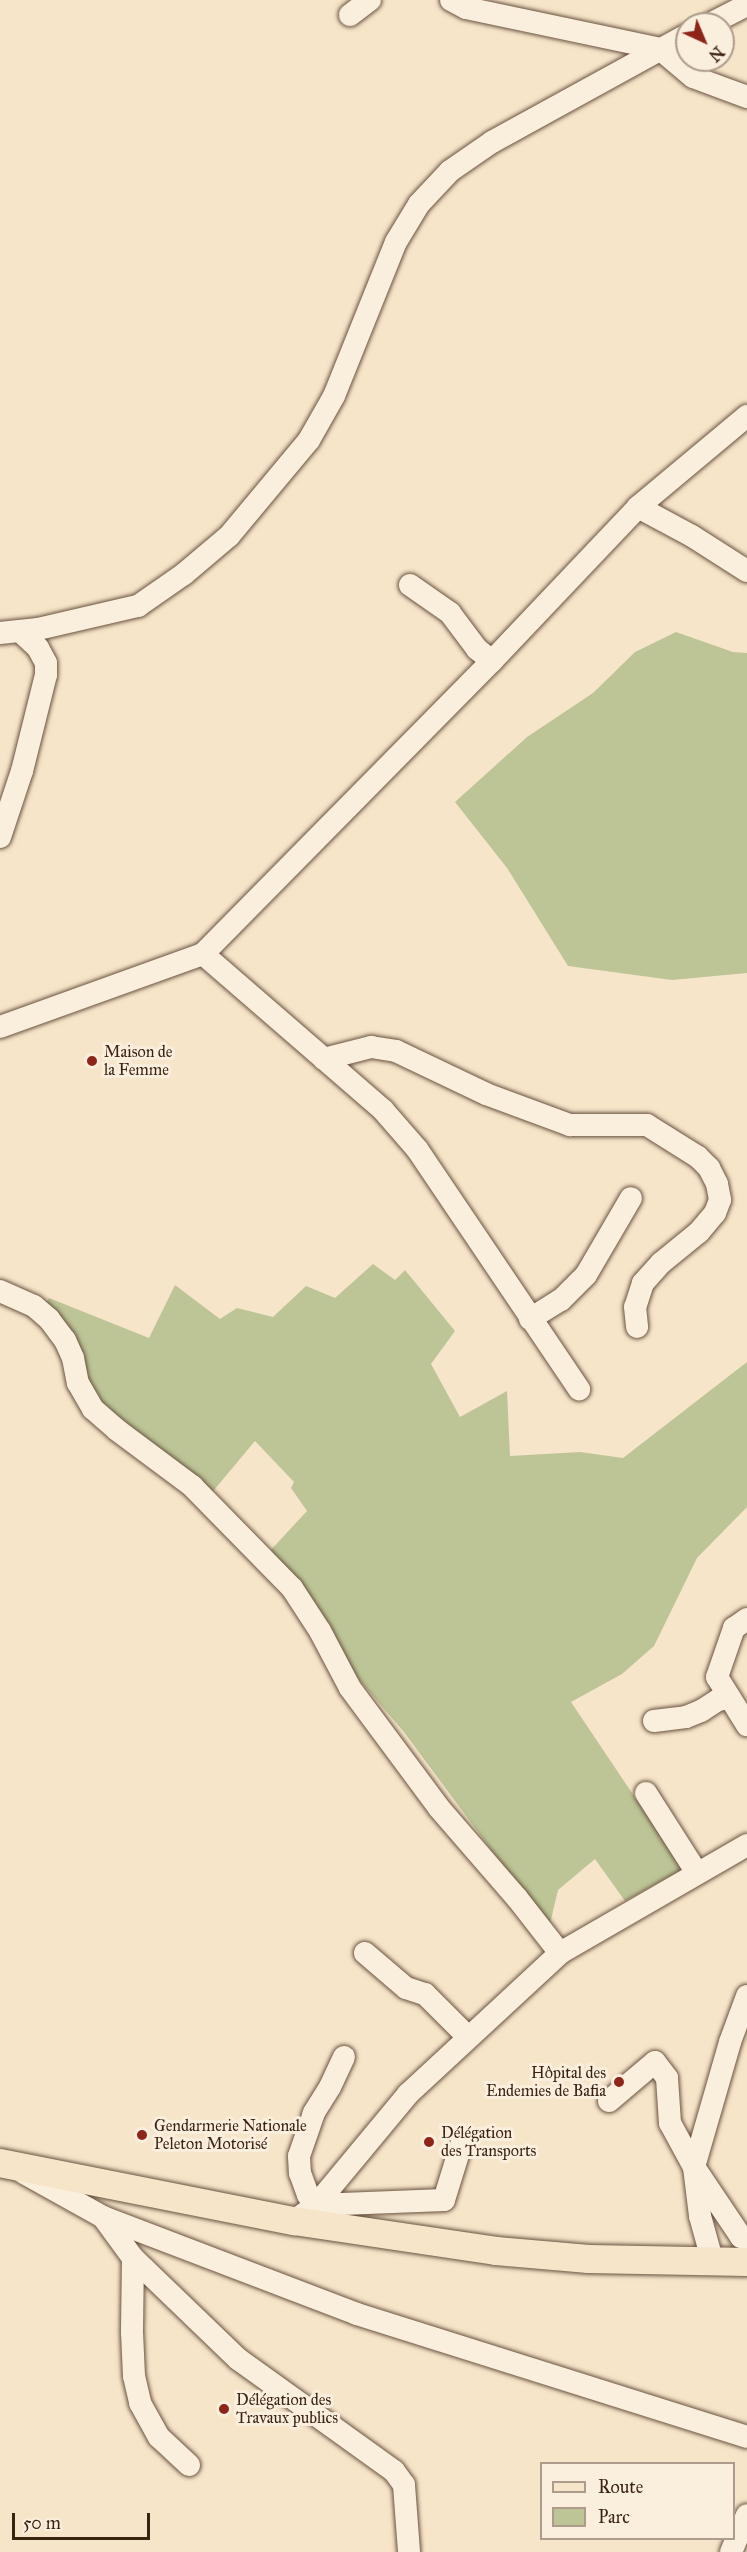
<!DOCTYPE html>
<meta charset="utf-8">
<style>
body{margin:0}
#map{position:relative;width:747px;height:2552px;overflow:hidden;background:#f7e5ca;font-family:"IM FELL Great Primer",serif}
div>[style]{position:absolute}
[style*='--x']{left:calc(var(--x)*1px);top:calc(var(--y)*1px);width:calc(var(--w)*1px);rotate:calc(var(--a)*1deg)}
.green>*{inset:0;background:#bdc597}
.roads{filter:drop-shadow(0 0 2px #69533f) drop-shadow(0 0 2px #69533f)}
.minor>*{height:22px;margin:-11px;padding:0 11px;transform-origin:11px;border-radius:11px;background:#faeedd}
.major>*{height:28px;margin:-14px;padding:0 14px;transform-origin:14px;border-radius:14px;background:#f7e5ca}
.dots>*{width:16px;height:16px;translate:-50% -50%;box-sizing:border-box;border:3px solid #faeedd;border-radius:50%}
span{translate:-50% -50%;white-space:nowrap;text-align:center;line-height:1.15;-webkit-text-stroke:6px #faeedd;paint-order:stroke}
.poi-label{font-size:16px;color:#3a2211}
.left{translate:0 -50%;text-align:left}
.right{translate:-100% -50%;text-align:right}
.legend{position:absolute;left:540px;top:2462px;width:195px;height:78px;box-sizing:border-box;background:#faeedd;border:2px solid #ad9c8b;margin:0;padding:8px 10px;list-style:none;font-size:18px;color:#3a2211}
.legend li{display:flex;align-items:center;gap:12px;height:30px}
.legend b{width:30px;border:2px solid #ad9c8b}
.north{position:absolute;left:675px;top:12px;width:60px;height:60px;box-sizing:border-box;background:#faeedd;border:2px solid #ad9c8b;border-radius:50%;rotate:136deg;font-size:16px;font-weight:700;line-height:24px;text-align:center;color:#3a2211}
.north::after{content:'';display:block;margin:auto;width:21px;height:27px;background:#8f2418;clip-path:polygon(50% 0,100% 100%,50% 72%,0 100%)}
.scale{position:absolute;left:12px;top:2513px;width:138px;height:27px;box-sizing:border-box;border:3px solid #3a2211;border-top:0;padding-left:8px;font-size:18px;line-height:21px;white-space:nowrap;color:#3a2211;-webkit-text-stroke:4px #faeedd;paint-order:stroke}
</style>
<div id="map">
<div class="green">
<div style="clip-path:polygon(676px 632px,733px 652px,747px 653px,747px 973px,672px 980px,568px 966px,507px 868px,455px 802px,527px 737px,593px 693px,635px 652px)"></div>
<div style="clip-path:polygon(373px 1264px,395px 1280px,405px 1270px,455px 1331px,431px 1364px,460px 1417px,507px 1391px,510px 1456px,580px 1452px,623px 1458px,747px 1362px,747px 1507px,697px 1558px,654px 1646px,622px 1674px,571px 1702px,683px 1869px,625px 1901px,595px 1859px,558px 1890px,549px 1928px,404px 1732px,361px 1682px,268px 1553px,307px 1511px,291px 1488px,294px 1482px,255px 1441px,209px 1496px,106px 1413px,43px 1307px,49px 1298px,149px 1338px,175px 1285px,220px 1319px,237px 1308px,273px 1317px,306px 1286px,335px 1298px)"></div>
</div>
<div class="roads">
<div class="minor">
<div style="--x:451;--y:0;--w:17;--a:28"></div>
<div style="--x:466;--y:8;--w:198;--a:11.9"></div>
<div style="--x:660;--y:49;--w:43;--a:40.3"></div>
<div style="--x:693;--y:77;--w:58;--a:20.3"></div>
<div style="--x:350;--y:15;--w:25;--a:-37"></div>
<div style="--x:710;--y:24;--w:42;--a:-27.2"></div>
<div style="--x:638;--y:507;--w:61;--a:28.2"></div>
<div style="--x:692;--y:536;--w:65;--a:32.5"></div>
<div style="--x:410;--y:585;--w:49;--a:35"></div>
<div style="--x:450;--y:613;--w:45;--a:53.1"></div>
<div style="--x:477;--y:649;--w:19;--a:39"></div>
<div style="--x:0;--y:633;--w:38;--a:-6"></div>
<div style="--x:38;--y:629;--w:103;--a:-13"></div>
<div style="--x:138;--y:606;--w:56;--a:-34.8"></div>
<div style="--x:184;--y:574;--w:59;--a:-40.2"></div>
<div style="--x:229;--y:536;--w:125;--a:-50.2"></div>
<div style="--x:309;--y:440;--w:51;--a:-60.4"></div>
<div style="--x:334;--y:396;--w:166;--a:-68.1"></div>
<div style="--x:396;--y:242;--w:44;--a:-58.8"></div>
<div style="--x:419;--y:204;--w:45;--a:-46.8"></div>
<div style="--x:450;--y:171;--w:51;--a:-34.6"></div>
<div style="--x:492;--y:142;--w:222;--a:-28.8"></div>
<div style="--x:0;--y:837;--w:70;--a:-71.6"></div>
<div style="--x:22;--y:771;--w:99;--a:-76"></div>
<div style="--x:46;--y:675;--w:12;--a:-90"></div>
<div style="--x:46;--y:663;--w:17;--a:-118"></div>
<div style="--x:38;--y:648;--w:23;--a:-137"></div>
<div style="--x:203;--y:954;--w:238;--a:40.9"></div>
<div style="--x:383;--y:1110;--w:52;--a:48.9"></div>
<div style="--x:417;--y:1149;--w:290;--a:56"></div>
<div style="--x:0;--y:1027;--w:216;--a:-19.8"></div>
<div style="--x:203;--y:954;--w:412;--a:-45.4"></div>
<div style="--x:492;--y:661;--w:212;--a:-46.5"></div>
<div style="--x:638;--y:507;--w:142;--a:-39.9"></div>
<div style="--x:324;--y:1059;--w:49;--a:-14.3"></div>
<div style="--x:371;--y:1047;--w:25;--a:9"></div>
<div style="--x:396;--y:1051;--w:100;--a:25.5"></div>
<div style="--x:486;--y:1094;--w:90;--a:20.3"></div>
<div style="--x:570;--y:1125;--w:77;--a:0"></div>
<div style="--x:647;--y:1125;--w:60;--a:32.1"></div>
<div style="--x:698;--y:1157;--w:16;--a:45"></div>
<div style="--x:709;--y:1168;--w:18;--a:63"></div>
<div style="--x:717;--y:1184;--w:16;--a:79"></div>
<div style="--x:720;--y:1200;--w:14;--a:111"></div>
<div style="--x:715;--y:1213;--w:25;--a:130"></div>
<div style="--x:699;--y:1232;--w:49;--a:140.8"></div>
<div style="--x:661;--y:1263;--w:27;--a:132"></div>
<div style="--x:643;--y:1283;--w:25;--a:108"></div>
<div style="--x:635;--y:1307;--w:20;--a:84"></div>
<div style="--x:0;--y:1291;--w:37;--a:24"></div>
<div style="--x:34;--y:1306;--w:20;--a:41"></div>
<div style="--x:49;--y:1319;--w:26;--a:53"></div>
<div style="--x:65;--y:1340;--w:20;--a:66"></div>
<div style="--x:73;--y:1358;--w:25;--a:79"></div>
<div style="--x:78;--y:1383;--w:30;--a:60"></div>
<div style="--x:93;--y:1409;--w:32;--a:41"></div>
<div style="--x:117;--y:1430;--w:94;--a:36.7"></div>
<div style="--x:192;--y:1486;--w:143;--a:45.6"></div>
<div style="--x:292;--y:1588;--w:51;--a:56.9"></div>
<div style="--x:320;--y:1631;--w:64;--a:62.2"></div>
<div style="--x:350;--y:1688;--w:149;--a:53.4"></div>
<div style="--x:439;--y:1808;--w:119;--a:49.1"></div>
<div style="--x:517;--y:1898;--w:70;--a:52"></div>
<div style="--x:530;--y:1319;--w:36;--a:-32"></div>
<div style="--x:561;--y:1300;--w:35;--a:-45"></div>
<div style="--x:586;--y:1275;--w:89;--a:-59.7"></div>
<div style="--x:747;--y:1619;--w:16;--a:145"></div>
<div style="--x:734;--y:1628;--w:52;--a:109.1"></div>
<div style="--x:717;--y:1677;--w:57;--a:58"></div>
<div style="--x:654;--y:1721;--w:32;--a:-7"></div>
<div style="--x:686;--y:1717;--w:16;--a:-22"></div>
<div style="--x:701;--y:1711;--w:20;--a:-33"></div>
<div style="--x:718;--y:1700;--w:12;--a:-9"></div>
<div style="--x:646;--y:1793;--w:95;--a:57.5"></div>
<div style="--x:365;--y:1953;--w:54;--a:40.5"></div>
<div style="--x:406;--y:1988;--w:20;--a:18"></div>
<div style="--x:425;--y:1994;--w:59;--a:45"></div>
<div style="--x:344;--y:2057;--w:33;--a:115"></div>
<div style="--x:330;--y:2087;--w:31;--a:122"></div>
<div style="--x:314;--y:2113;--w:46;--a:109.2"></div>
<div style="--x:299;--y:2156;--w:17;--a:87"></div>
<div style="--x:300;--y:2173;--w:23;--a:70"></div>
<div style="--x:308;--y:2195;--w:13;--a:51"></div>
<div style="--x:316;--y:2205;--w:128;--a:-2.2"></div>
<div style="--x:444;--y:2200;--w:61;--a:-72.8"></div>
<div style="--x:609;--y:2101;--w:60;--a:-40.3"></div>
<div style="--x:655;--y:2062;--w:20;--a:53"></div>
<div style="--x:667;--y:2078;--w:45;--a:86.2"></div>
<div style="--x:670;--y:2123;--w:50;--a:61.4"></div>
<div style="--x:694;--y:2167;--w:84;--a:56.1"></div>
<div style="--x:741;--y:2237;--w:6;--a:0"></div>
<div style="--x:24;--y:2173;--w:90;--a:29.1"></div>
<div style="--x:103;--y:2217;--w:272;--a:20.9"></div>
<div style="--x:357;--y:2314;--w:409;--a:17.5"></div>
<div style="--x:103;--y:2217;--w:51;--a:53.8"></div>
<div style="--x:133;--y:2258;--w:146;--a:43.9"></div>
<div style="--x:238;--y:2359;--w:192;--a:35.7"></div>
<div style="--x:394;--y:2471;--w:17;--a:54"></div>
<div style="--x:404;--y:2485;--w:67;--a:85.7"></div>
<div style="--x:294;--y:2221;--w:27;--a:-36"></div>
<div style="--x:316;--y:2205;--w:144;--a:-50.3"></div>
<div style="--x:408;--y:2094;--w:207;--a:-42.8"></div>
<div style="--x:560;--y:1953;--w:216;--a:-30"></div>
<div style="--x:133;--y:2258;--w:74;--a:90.8"></div>
<div style="--x:132;--y:2332;--w:44;--a:87.4"></div>
<div style="--x:134;--y:2376;--w:28;--a:77"></div>
<div style="--x:140;--y:2403;--w:39;--a:61"></div>
<div style="--x:159;--y:2437;--w:41;--a:43"></div>
<div style="--x:713;--y:2263;--w:49;--a:-105.5"></div>
<div style="--x:700;--y:2216;--w:49;--a:-97"></div>
<div style="--x:694;--y:2167;--w:130;--a:-73.9"></div>
<div style="--x:730;--y:2042;--w:49;--a:-69.7"></div>
<div style="--x:731;--y:2552;--w:40;--a:-66.6"></div>
</div>
<div class="major">
<div style="--x:0;--y:2163;--w:300;--a:11.2"></div>
<div style="--x:294;--y:2221;--w:204;--a:8.4"></div>
<div style="--x:496;--y:2251;--w:93;--a:4.9"></div>
<div style="--x:589;--y:2259;--w:158;--a:1.1"></div>
</div>
</div>
<div class="dots">
<div style="left:92px;top:1061px;background:#8f2418"></div>
<div style="left:619px;top:2082px;background:#8f2418"></div>
<div style="left:142px;top:2135px;background:#8f2418"></div>
<div style="left:429px;top:2142px;background:#8f2418"></div>
<div style="left:224px;top:2409px;background:#8f2418"></div>
</div>
<div class="poi-label">
<span class="left" style="left:104px;top:1061px">Maison de<br>la Femme</span>
<span class="right" style="left:606px;top:2082px">Hôpital des<br>Endemies de Bafia</span>
<span class="left" style="left:154px;top:2135px">Gendarmerie Nationale<br>Peleton Motorisé</span>
<span class="left" style="left:441px;top:2142px">Délégation<br>des Transports</span>
<span class="left" style="left:236px;top:2409px">Délégation des<br>Travaux publics</span>
</div>
<ul class="legend">
<li><b style="height:8px;background:#f7e5ca"></b>Route</li>
<li><b style="height:16px;background:#bdc597"></b>Parc</li>
</ul>
<div class="north">N</div>
<div class="scale">50 m</div>
</div>
